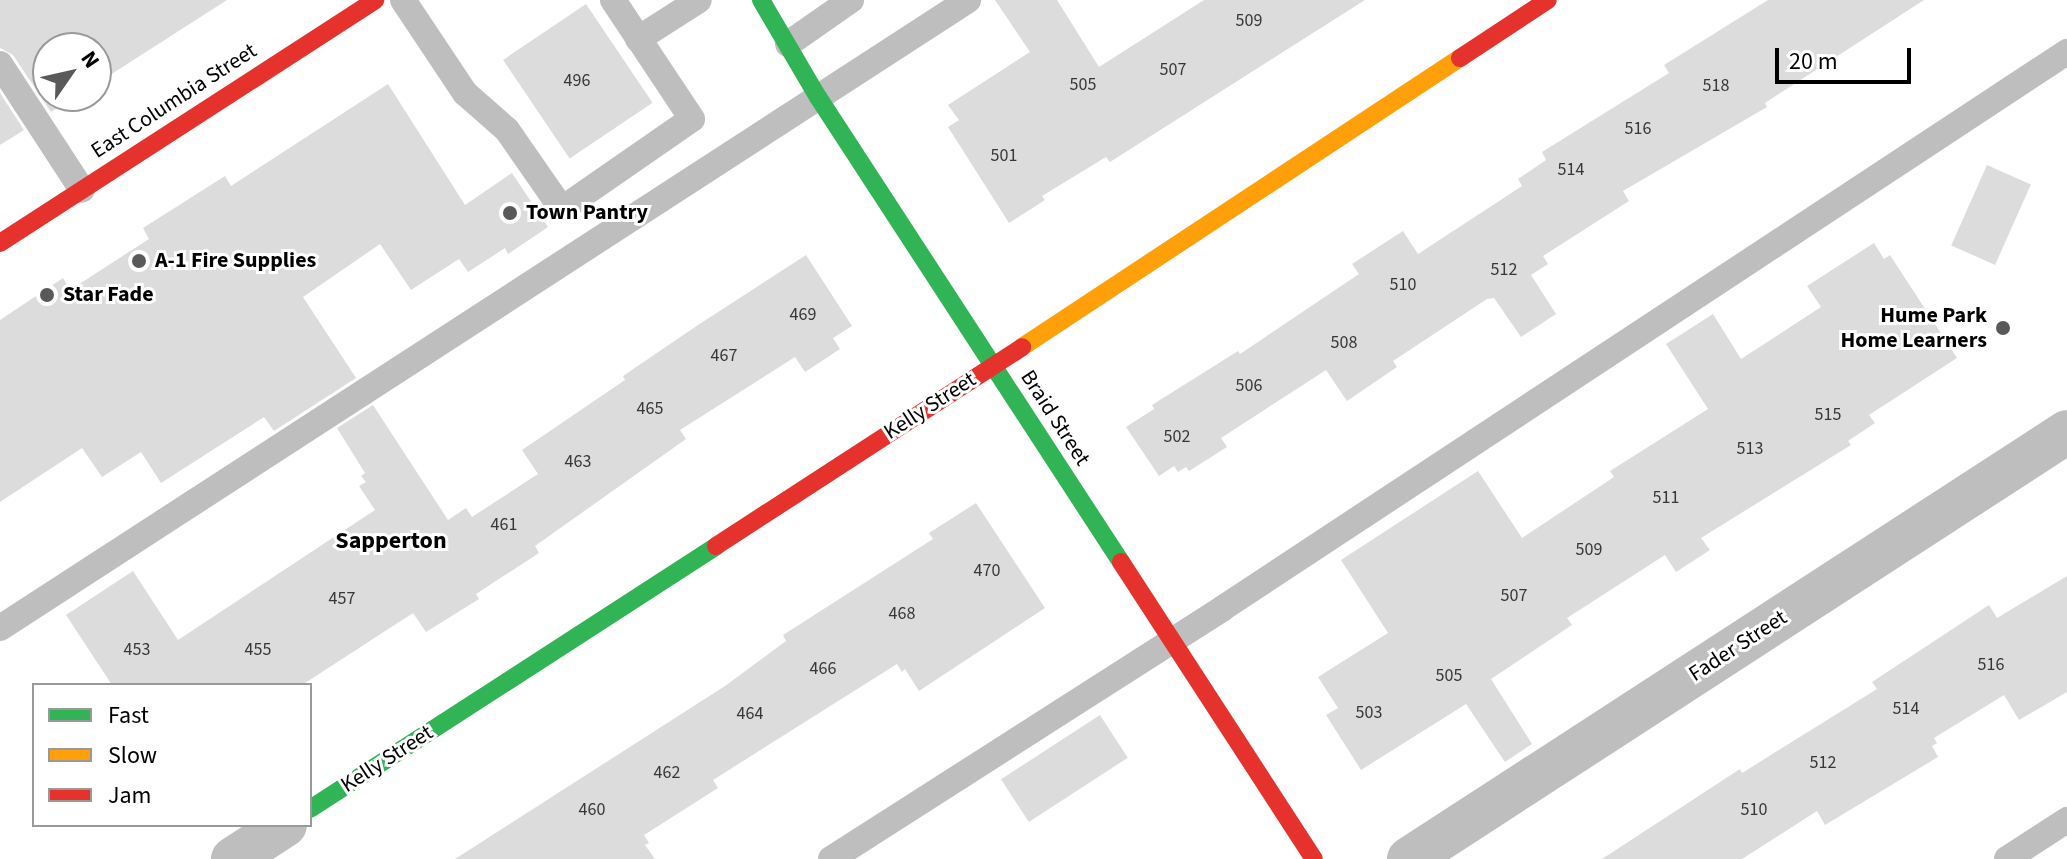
<!DOCTYPE html>
<style>
body{margin:0}
#map{position:relative;width:2067px;height:859px;overflow:hidden;background:#fff;font-family:"Source Sans 3",sans-serif}
div>[style]{position:absolute}
[style*='--x']{left:calc(var(--x)*1px);top:calc(var(--y)*1px);width:calc(var(--w)*1px);rotate:calc(var(--a)*1deg)}
.building>*{inset:0;background:#dcdcdc;transform-origin:0 0}
.lane>*{height:26px;margin:-13px;padding:0 13px;transform-origin:13px;border-radius:13px;background:#bebebe}
.street>*{height:44px;margin:-22px;padding:0 22px;transform-origin:22px;border-radius:22px;background:#bebebe}
.fast>*{height:18px;margin:-9px;padding:0 9px;transform-origin:9px;border-radius:9px;background:#30b455}
.slow>*{height:18px;margin:-9px;padding:0 9px;transform-origin:9px;border-radius:9px;background:#ff9f0a}
.jam>*{height:18px;margin:-9px;padding:0 9px;transform-origin:9px;border-radius:9px;background:#e5322d}
.dots>*{width:22px;height:22px;translate:-50% -50%;box-sizing:border-box;border:4px solid #fff;border-radius:50%}
span{translate:-50% -50%;white-space:nowrap;text-align:center;line-height:1.15;-webkit-text-stroke:6px #fff;paint-order:stroke}
.number-label{font-size:18px;color:#373737}
.number-label span{-webkit-text-stroke-width:0}
.street-label{font-size:22px;color:#000}
.poi-label{font-size:22px;color:#000;font-weight:700}
.left{translate:0 -50%;text-align:left}
.right{translate:-100% -50%;text-align:right}
.neighbourhood-label{font-size:24px;color:#000;font-weight:700}
.legend{position:absolute;left:32px;top:683px;width:280px;height:144px;box-sizing:border-box;background:#fff;border:2px solid #999;margin:0;padding:10px 14px;list-style:none;font-size:24px;color:#000}
.legend li{display:flex;align-items:center;gap:16px;height:40px}
.legend b{width:40px;border:2px solid #999}
.north{position:absolute;left:32px;top:32px;width:80px;height:80px;box-sizing:border-box;background:#fff;border:2px solid #999;border-radius:50%;rotate:56deg;font-size:22px;font-weight:700;line-height:32px;text-align:center;color:#000}
.north::after{content:'';display:block;margin:auto;width:28px;height:36px;background:#595959;clip-path:polygon(50% 0,100% 100%,50% 72%,0 100%)}
.scale{position:absolute;left:1775px;top:48px;width:136px;height:36px;box-sizing:border-box;border:4px solid #000;border-top:0;padding-left:10px;font-size:24px;line-height:28px;white-space:nowrap;color:#000;-webkit-text-stroke:6px #fff;paint-order:stroke}
</style>
<div id="map">
<div class="building">
<div style="clip-path:polygon(0 0,227px 0,96px 84px,96px 48px,48px 48px,48px 96px,77px 96px,51px 112px,13px 55px,0 48px)"></div>
<div style="clip-path:polygon(995px 0,1057px 0,1099px 67px,1204px 0,1365px 0,1110px 162px,1106px 157px,1042px 196px,1045px 200px,1009px 223px,948px 127px,959px 120px,948px 105px,1030px 52px)"></div>
<div style="clip-path:polygon(1768px 0,1924px 0,1765px 103px,1767px 107px,1623px 191px,1629px 201px,1543px 256px,1548px 264px,1531px 275px,1556px 314px,1521px 337px,1494px 298px,1487px 299px,1393px 361px,1397px 367px,1347px 401px,1326px 370px,1221px 438px,1227px 447px,1189px 471px,1186px 467px,1178px 472px,1174px 466px,1159px 476px,1126px 427px,1154px 409px,1152px 405px,1238px 351px,1240px 354px,1359px 274px,1352px 264px,1403px 231px,1418px 254px,1522px 186px,1518px 179px,1546px 160px,1542px 152px,1669px 73px,1664px 65px)"></div>
<div style="left:586px;top:4px;width:119px;height:100px;rotate:56deg"></div>
<div style="clip-path:polygon(388px 84px,465px 205px,512px 173px,548px 227px,508px 254px,505px 248px,468px 272px,459px 259px,411px 290px,380px 244px,303px 297px,356px 378px,274px 431px,264px 417px,161px 483px,141px 452px,102px 477px,82px 448px,0 502px,0 320px,63px 278px,70px 290px,149px 239px,143px 228px,225px 176px,231px 186px)"></div>
<div style="clip-path:polygon(0 93px,24px 130px,0 145px)"></div>
<div style="left:1987px;top:165px;width:48px;height:88px;rotate:24deg"></div>
<div style="clip-path:polygon(1874px 243px,1884px 259px,1890px 255px,1957px 358px,1869px 415px,1875px 423px,1848px 441px,1851px 445px,1701px 538px,1710px 550px,1676px 572px,1665px 555px,1567px 618px,1572px 625px,1491px 679px,1532px 744px,1505px 762px,1466px 704px,1361px 770px,1326px 715px,1338px 708px,1318px 677px,1388px 633px,1341px 560px,1478px 471px,1522px 538px,1614px 477px,1610px 471px,1708px 409px,1666px 344px,1713px 314px,1741px 359px,1821px 307px,1807px 286px)"></div>
<div style="clip-path:polygon(806px 255px,852px 326px,833px 338px,840px 349px,805px 372px,795px 357px,680px 430px,686px 439px,535px 546px,539px 553px,476px 594px,479px 599px,426px 632px,413px 613px,302px 685px,112px 685px,66px 615px,133px 571px,178px 640px,375px 510px,359px 486px,366px 482px,361px 476px,365px 473px,337px 428px,373px 405px,448px 520px,466px 508px,472px 517px,538px 474px,522px 450px,625px 380px,623px 376px,698px 325px)"></div>
<div style="clip-path:polygon(976px 503px,1045px 608px,919px 691px,905px 669px,902px 672px,897px 664px,713px 780px,718px 788px,644px 835px,649px 843px,645px 845px,655px 859px,455px 859px,725px 686px,786px 641px,783px 635px,933px 539px,929px 533px)"></div>
<div style="clip-path:polygon(2067px 576px,2067px 692px,2019px 720px,2004px 695px,1934px 738px,1937px 743px,1932px 746px,1938px 757px,1825px 825px,1817px 811px,1742px 859px,1602px 859px,1740px 769px,1742px 773px,1877px 689px,1872px 682px,1989px 605px,1997px 618px)"></div>
<div style="left:1100px;top:715px;width:51px;height:118px;rotate:57deg"></div>
</div>
<div class="lane">
<div style="--x:403;--y:0;--w:112;--a:56.3"></div>
<div style="--x:465;--y:93;--w:56;--a:41.4"></div>
<div style="--x:507;--y:130;--w:96;--a:55.2"></div>
<div style="--x:562;--y:209;--w:158;--a:-34.7"></div>
<div style="--x:692;--y:119;--w:143;--a:-123.6"></div>
<div style="--x:638;--y:39;--w:72;--a:-32.6"></div>
<div style="--x:788;--y:44;--w:77;--a:-34.9"></div>
<div style="--x:0;--y:64;--w:150;--a:56.9"></div>
<div style="--x:0;--y:628;--w:1154;--a:-32.97"></div>
<div style="--x:831;--y:859;--w:465;--a:-32.6"></div>
<div style="--x:1223;--y:608;--w:1011;--a:-33.38"></div>
<div style="--x:2007;--y:859;--w:72;--a:-33"></div>
</div>
<div class="street">
<div style="--x:233;--y:859;--w:62;--a:-33.2"></div>
<div style="--x:1409;--y:859;--w:784;--a:-32.98"></div>
</div>
<div class="fast">
<div style="--x:761;--y:0;--w:113;--a:59.6"></div>
<div style="--x:818;--y:97;--w:555;--a:56.91"></div>
<div style="--x:310;--y:809;--w:484;--a:-32.9"></div>
</div>
<div class="slow">
<div style="--x:1022;--y:347;--w:525;--a:-33.42"></div>
</div>
<div class="jam">
<div style="--x:1460;--y:58;--w:105;--a:-33.4"></div>
<div style="--x:0;--y:243;--w:447;--a:-32.9"></div>
<div style="--x:716;--y:546;--w:365;--a:-33"></div>
<div style="--x:1121;--y:562;--w:354;--a:57"></div>
</div>
<div class="dots">
<div style="left:510px;top:213px;background:#595959"></div>
<div style="left:139px;top:261px;background:#595959"></div>
<div style="left:47px;top:295px;background:#595959"></div>
<div style="left:2003px;top:328px;background:#595959"></div>
</div>
<div class="number-label">
<span style="left:1249px;top:21px">509</span>
<span style="left:1173px;top:70px">507</span>
<span style="left:577px;top:81px">496</span>
<span style="left:1083px;top:85px">505</span>
<span style="left:1716px;top:86px">518</span>
<span style="left:1638px;top:129px">516</span>
<span style="left:1004px;top:156px">501</span>
<span style="left:1571px;top:170px">514</span>
<span style="left:1504px;top:270px">512</span>
<span style="left:1403px;top:285px">510</span>
<span style="left:803px;top:315px">469</span>
<span style="left:1344px;top:343px">508</span>
<span style="left:724px;top:356px">467</span>
<span style="left:1249px;top:386px">506</span>
<span style="left:650px;top:409px">465</span>
<span style="left:1828px;top:415px">515</span>
<span style="left:1177px;top:437px">502</span>
<span style="left:1750px;top:449px">513</span>
<span style="left:578px;top:462px">463</span>
<span style="left:1666px;top:498px">511</span>
<span style="left:504px;top:525px">461</span>
<span style="left:1589px;top:550px">509</span>
<span style="left:987px;top:571px">470</span>
<span style="left:1514px;top:596px">507</span>
<span style="left:342px;top:599px">457</span>
<span style="left:902px;top:614px">468</span>
<span style="left:137px;top:650px">453</span>
<span style="left:258px;top:650px">455</span>
<span style="left:1991px;top:665px">516</span>
<span style="left:823px;top:669px">466</span>
<span style="left:1449px;top:676px">505</span>
<span style="left:1906px;top:709px">514</span>
<span style="left:1369px;top:713px">503</span>
<span style="left:750px;top:714px">464</span>
<span style="left:1823px;top:763px">512</span>
<span style="left:667px;top:773px">462</span>
<span style="left:592px;top:810px">460</span>
<span style="left:1754px;top:810px">510</span>
</div>
<div class="street-label">
<span style="left:174px;top:101px;rotate:-33deg">East Columbia Street</span>
<span style="left:930px;top:406px;rotate:-33deg">Kelly Street</span>
<span style="left:1055px;top:418px;rotate:57deg">Braid Street</span>
<span style="left:1738px;top:646px;rotate:-33deg">Fader Street</span>
<span style="left:387px;top:759px;rotate:-33deg">Kelly Street</span>
</div>
<div class="poi-label">
<span class="left" style="left:526px;top:213px">Town Pantry</span>
<span class="left" style="left:155px;top:261px">A-1 Fire Supplies</span>
<span class="left" style="left:63px;top:295px">Star Fade</span>
<span class="right" style="left:1987px;top:328px">Hume Park<br>Home Learners</span>
</div>
<div class="neighbourhood-label">
<span style="left:391px;top:541px">Sapperton</span>
</div>
<ul class="legend">
<li><b style="height:10px;background:#30b455"></b>Fast</li>
<li><b style="height:10px;background:#ff9f0a"></b>Slow</li>
<li><b style="height:10px;background:#e5322d"></b>Jam</li>
</ul>
<div class="north">N</div>
<div class="scale">20 m</div>
</div>
